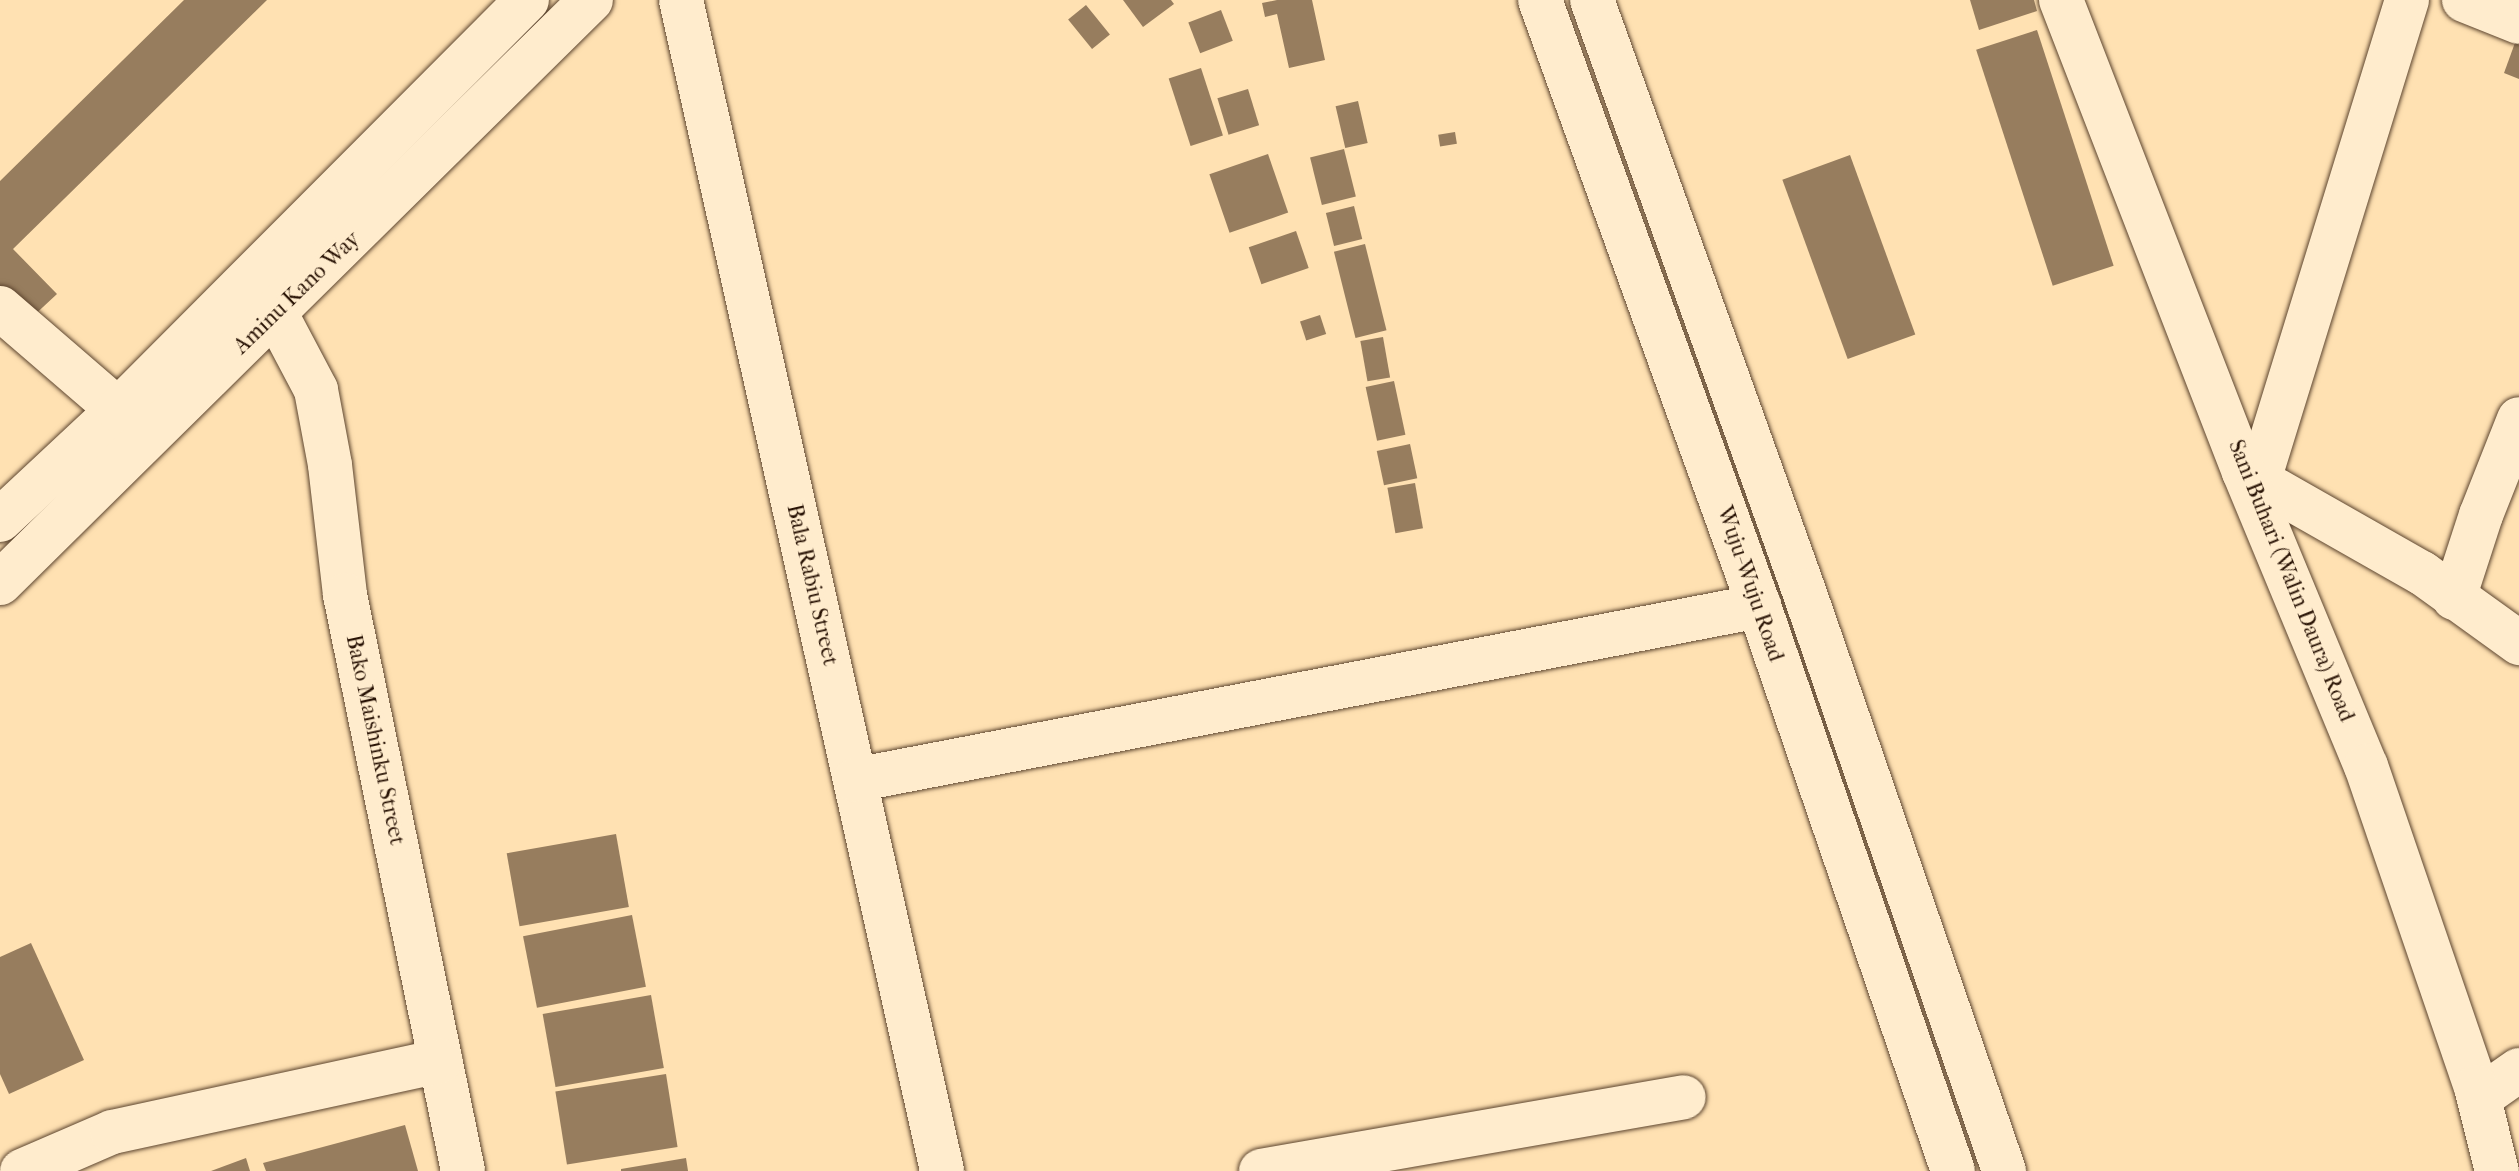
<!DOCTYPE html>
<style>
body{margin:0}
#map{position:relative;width:2519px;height:1171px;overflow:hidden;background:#ffe1b2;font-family:"IM FELL French Canon",serif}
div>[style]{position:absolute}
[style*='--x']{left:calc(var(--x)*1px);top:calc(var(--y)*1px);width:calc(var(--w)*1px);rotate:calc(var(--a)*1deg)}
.building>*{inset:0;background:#977d5e;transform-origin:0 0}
.roads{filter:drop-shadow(0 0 2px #5d452f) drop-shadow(0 0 2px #5d452f)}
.street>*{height:44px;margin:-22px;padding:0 22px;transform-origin:22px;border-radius:22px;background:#ffeccd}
.secondary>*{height:44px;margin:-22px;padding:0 22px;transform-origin:22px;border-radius:22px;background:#ffeccd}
span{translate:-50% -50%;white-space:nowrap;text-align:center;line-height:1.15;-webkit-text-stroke:8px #ffeccd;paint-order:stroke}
.street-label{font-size:22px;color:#271103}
</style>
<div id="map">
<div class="building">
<div style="clip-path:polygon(184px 0,267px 0,13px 249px,57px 294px,29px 320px,0 290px,0 181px)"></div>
<div style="clip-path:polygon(1123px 0,1171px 0,1174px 4px,1143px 27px)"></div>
<div style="clip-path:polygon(1277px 0,1312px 0,1325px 60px,1289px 68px,1277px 14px,1265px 17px,1262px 3px)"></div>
<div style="clip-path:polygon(1970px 0,2034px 0,2037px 11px,1979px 30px)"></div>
<div style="left:1086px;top:5px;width:38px;height:23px;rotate:51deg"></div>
<div style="left:1221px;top:10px;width:33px;height:35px;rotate:69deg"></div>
<div style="left:2037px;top:30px;width:248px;height:64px;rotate:72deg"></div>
<div style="clip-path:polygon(2516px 40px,2519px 42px,2519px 79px,2504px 73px)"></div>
<div style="left:1201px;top:68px;width:71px;height:34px;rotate:72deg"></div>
<div style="left:1248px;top:89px;width:38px;height:32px;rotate:73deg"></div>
<div style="left:1358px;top:101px;width:43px;height:23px;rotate:77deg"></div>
<div style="left:1455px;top:132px;width:12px;height:17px;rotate:81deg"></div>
<div style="left:1344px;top:149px;width:49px;height:35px;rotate:76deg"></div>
<div style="left:1268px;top:154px;width:62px;height:62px;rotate:71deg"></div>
<div style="left:1850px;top:155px;width:191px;height:72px;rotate:70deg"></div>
<div style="left:1354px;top:206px;width:34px;height:29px;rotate:76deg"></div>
<div style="left:1296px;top:231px;width:39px;height:50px;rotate:71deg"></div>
<div style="left:1365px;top:244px;width:89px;height:32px;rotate:76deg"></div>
<div style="left:1320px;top:315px;width:20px;height:21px;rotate:72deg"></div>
<div style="left:1383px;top:337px;width:41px;height:23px;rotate:80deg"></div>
<div style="left:1394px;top:381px;width:55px;height:29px;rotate:78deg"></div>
<div style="left:1410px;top:444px;width:35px;height:34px;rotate:78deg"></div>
<div style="left:1415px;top:483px;width:46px;height:28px;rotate:80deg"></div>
<div style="left:616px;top:834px;width:74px;height:111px;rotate:80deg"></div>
<div style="left:632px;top:915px;width:73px;height:111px;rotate:79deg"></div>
<div style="clip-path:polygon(31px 943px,84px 1060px,9px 1094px,0 1074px,0 957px)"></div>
<div style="left:651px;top:995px;width:74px;height:110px;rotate:80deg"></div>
<div style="left:666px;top:1074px;width:74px;height:112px;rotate:81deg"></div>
<div style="clip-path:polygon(405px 1125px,418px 1171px,266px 1171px,263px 1163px)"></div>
<div style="clip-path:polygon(246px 1158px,250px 1171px,211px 1171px)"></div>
<div style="clip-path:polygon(686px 1158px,688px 1171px,621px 1171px,621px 1169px)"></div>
</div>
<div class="roads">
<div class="street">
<div style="--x:681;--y:0;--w:1200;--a:77.43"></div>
<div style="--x:1540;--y:0;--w:644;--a:70.13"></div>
<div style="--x:1759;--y:606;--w:597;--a:71.05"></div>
<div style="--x:1592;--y:0;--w:628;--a:70.27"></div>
<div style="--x:1804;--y:591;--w:614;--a:70.97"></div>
<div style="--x:2464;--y:0;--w:59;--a:21.8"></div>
<div style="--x:0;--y:308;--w:156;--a:40.8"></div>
<div style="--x:276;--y:314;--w:86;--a:62.2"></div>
<div style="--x:316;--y:390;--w:76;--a:79.4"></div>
<div style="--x:330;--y:465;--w:131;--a:83.4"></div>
<div style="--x:345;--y:595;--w:588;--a:78.42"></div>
<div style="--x:2244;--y:472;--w:205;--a:29.6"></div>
<div style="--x:2422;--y:573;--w:120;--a:35.8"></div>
<div style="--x:2259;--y:480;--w:502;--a:-72.86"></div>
<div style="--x:2454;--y:598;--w:87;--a:-72"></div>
<div style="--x:2481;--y:515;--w:103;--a:-68.4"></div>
<div style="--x:855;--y:780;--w:921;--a:-10.89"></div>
<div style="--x:2479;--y:1098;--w:49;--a:-35"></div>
<div style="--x:22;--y:1171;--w:98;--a:-23.4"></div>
<div style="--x:112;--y:1132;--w:336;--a:-12.2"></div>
<div style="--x:1261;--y:1171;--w:429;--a:-9.9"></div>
</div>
<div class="secondary">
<div style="--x:2061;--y:0;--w:506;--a:68.81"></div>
<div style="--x:2244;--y:472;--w:318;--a:67.5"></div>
<div style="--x:2366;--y:766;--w:339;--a:71.1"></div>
<div style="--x:2476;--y:1087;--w:87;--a:76"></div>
<div style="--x:0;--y:520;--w:161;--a:-43"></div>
<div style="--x:118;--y:410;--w:579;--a:-45.07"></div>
<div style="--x:0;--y:583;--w:830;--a:-44.61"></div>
</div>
</div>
<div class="street-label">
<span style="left:297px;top:293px;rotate:-44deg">Aminu Kano Way</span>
<span style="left:2291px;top:581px;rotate:68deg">Sani Buhari (Walin Daura) Road</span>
<span style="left:1750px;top:584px;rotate:71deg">Wuju-Wuju Road</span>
<span style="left:812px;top:585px;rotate:77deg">Bala Rabiu Street</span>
<span style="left:375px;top:740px;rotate:78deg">Bako Maishinku Street</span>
</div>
</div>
